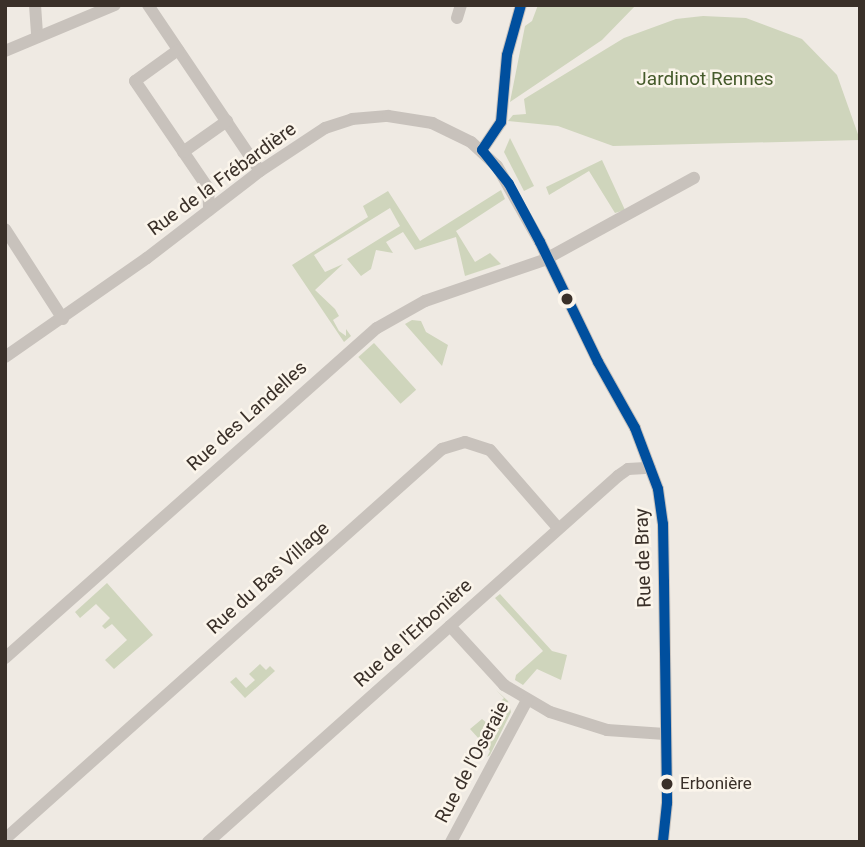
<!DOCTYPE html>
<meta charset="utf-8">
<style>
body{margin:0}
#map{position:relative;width:865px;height:847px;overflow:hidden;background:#efeae3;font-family:Roboto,sans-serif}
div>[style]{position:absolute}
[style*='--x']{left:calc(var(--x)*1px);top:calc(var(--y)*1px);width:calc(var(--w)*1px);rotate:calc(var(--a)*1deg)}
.green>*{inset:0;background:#cfd5bc;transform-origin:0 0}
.minor>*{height:12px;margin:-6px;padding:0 6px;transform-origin:6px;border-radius:6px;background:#c8c2bc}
.bus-1>*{height:10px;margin:-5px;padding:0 5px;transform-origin:5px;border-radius:5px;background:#004f9e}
.dots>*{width:19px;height:19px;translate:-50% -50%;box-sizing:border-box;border:4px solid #fbf5eb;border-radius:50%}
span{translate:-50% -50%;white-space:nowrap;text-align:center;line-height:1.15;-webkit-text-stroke:5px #fbf5eb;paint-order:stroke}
.bus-label{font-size:17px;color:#3a3029}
.left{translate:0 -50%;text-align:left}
.park-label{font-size:19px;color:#455a2b}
.street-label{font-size:19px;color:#3a3029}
.frame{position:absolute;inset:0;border:7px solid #3a3029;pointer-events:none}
</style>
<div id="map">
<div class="green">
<div style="clip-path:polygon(538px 5px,636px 5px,602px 40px,510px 102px,525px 26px,532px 21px)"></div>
<div style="clip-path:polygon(703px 16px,746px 18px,802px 39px,837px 75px,860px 140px,613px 146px,558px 126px,508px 121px,513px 115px,526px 114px,524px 99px,624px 38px,676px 19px)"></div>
<div style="clip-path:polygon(510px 138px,534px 186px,524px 191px,504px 152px)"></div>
<div style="clip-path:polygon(602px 160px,625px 210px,615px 213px,589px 171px,549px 195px,546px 187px)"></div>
<div style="clip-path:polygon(501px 190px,505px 199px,456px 231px,475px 262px,490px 253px,501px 264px,465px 276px,456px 237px,415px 250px,403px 232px,386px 242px,393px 253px,376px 250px,371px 269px,361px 276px,347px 259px,400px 226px,390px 208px,314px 255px,325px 272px,343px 264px,315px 290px,335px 309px,339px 316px,333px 320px,339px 331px,346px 336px,346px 329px,351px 336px,344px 342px,292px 265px,368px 217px,363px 206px,388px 191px,420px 241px)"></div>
<div style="clip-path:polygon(412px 320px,421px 321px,426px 332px,448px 345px,442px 366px,405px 324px)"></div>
<div style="left:374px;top:343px;width:63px;height:21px;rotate:48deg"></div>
<div style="clip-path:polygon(107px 583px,153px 635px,114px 669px,105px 660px,127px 640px,112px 624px,105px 629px,102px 626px,110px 618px,96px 604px,80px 618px,75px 612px)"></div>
<div style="clip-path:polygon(500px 594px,552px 651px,567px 655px,561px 680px,537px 669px,523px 685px,515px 680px,516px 675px,543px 651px,495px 598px)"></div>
<div style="clip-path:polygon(260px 664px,266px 670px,270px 666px,275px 671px,245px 698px,230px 682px,236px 677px,246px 688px,255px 680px,249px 674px)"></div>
<div style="clip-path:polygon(496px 690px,508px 701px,511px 712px,490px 755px,487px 757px,490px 751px,470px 729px,482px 719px,488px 724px,503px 708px,499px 703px,504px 698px)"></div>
</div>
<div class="minor">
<div style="--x:35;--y:5;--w:32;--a:86"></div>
<div style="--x:148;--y:5;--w:200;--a:56"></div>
<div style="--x:457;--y:18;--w:14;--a:-73"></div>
<div style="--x:178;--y:50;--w:53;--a:144.2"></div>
<div style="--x:135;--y:81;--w:130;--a:55.7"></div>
<div style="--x:208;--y:188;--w:22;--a:87"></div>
<div style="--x:5;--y:51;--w:119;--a:-22.7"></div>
<div style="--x:482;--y:150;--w:34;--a:-56"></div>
<div style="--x:501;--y:122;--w:67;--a:-84.9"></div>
<div style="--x:507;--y:55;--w:52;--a:-74.4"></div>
<div style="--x:183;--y:152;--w:54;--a:-35.2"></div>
<div style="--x:5;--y:229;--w:107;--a:57.2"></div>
<div style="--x:5;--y:357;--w:173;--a:-34.9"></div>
<div style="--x:147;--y:258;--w:143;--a:-37.6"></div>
<div style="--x:260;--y:171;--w:78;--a:-33.5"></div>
<div style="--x:325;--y:128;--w:28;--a:-18"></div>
<div style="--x:352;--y:119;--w:36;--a:-5"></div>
<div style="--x:388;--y:116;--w:45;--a:9"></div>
<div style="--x:432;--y:123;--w:43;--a:26"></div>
<div style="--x:471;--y:142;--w:35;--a:43"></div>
<div style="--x:497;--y:166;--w:87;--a:60.5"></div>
<div style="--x:540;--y:242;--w:133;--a:64.2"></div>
<div style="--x:598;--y:362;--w:76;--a:60.7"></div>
<div style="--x:635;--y:428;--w:65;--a:69.3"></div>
<div style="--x:658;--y:489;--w:35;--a:82"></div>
<div style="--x:663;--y:524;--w:58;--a:89"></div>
<div style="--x:664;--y:582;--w:221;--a:89.2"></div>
<div style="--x:667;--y:803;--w:39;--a:96"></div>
<div style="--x:450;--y:626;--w:80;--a:47.5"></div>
<div style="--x:504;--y:685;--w:53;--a:30.4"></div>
<div style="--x:550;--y:712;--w:60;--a:17.5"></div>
<div style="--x:607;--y:730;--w:58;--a:3.9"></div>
<div style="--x:5;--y:658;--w:497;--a:-41.6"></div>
<div style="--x:377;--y:328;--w:55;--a:-29.4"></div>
<div style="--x:425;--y:301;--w:126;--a:-19"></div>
<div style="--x:544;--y:260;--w:171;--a:-28.7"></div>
<div style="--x:5;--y:839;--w:586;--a:-41.75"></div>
<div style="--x:442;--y:449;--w:24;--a:-17"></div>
<div style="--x:465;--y:442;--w:26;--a:18"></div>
<div style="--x:490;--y:450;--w:103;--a:48.9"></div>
<div style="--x:208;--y:842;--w:550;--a:-41.75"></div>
<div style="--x:618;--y:476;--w:12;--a:-35"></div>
<div style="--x:628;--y:469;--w:22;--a:-3"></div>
<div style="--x:451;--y:842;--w:161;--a:-61.8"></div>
</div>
<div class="bus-1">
<div style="--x:482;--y:150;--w:43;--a:51.5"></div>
<div style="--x:509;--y:184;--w:66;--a:61.9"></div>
<div style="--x:540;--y:242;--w:133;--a:64.2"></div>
<div style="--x:598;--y:362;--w:76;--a:60.7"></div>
<div style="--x:635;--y:428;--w:65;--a:69.3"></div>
<div style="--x:658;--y:489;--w:35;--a:82"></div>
<div style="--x:663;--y:524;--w:58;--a:89"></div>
<div style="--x:664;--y:582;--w:221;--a:89.2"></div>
<div style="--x:667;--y:803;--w:39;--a:96"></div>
<div style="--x:482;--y:150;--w:34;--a:-56"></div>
<div style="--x:501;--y:122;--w:67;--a:-84.9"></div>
<div style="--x:507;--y:55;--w:52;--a:-74.4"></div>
</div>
<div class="dots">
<div style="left:567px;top:299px;background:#3a3029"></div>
<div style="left:667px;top:784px;background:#3a3029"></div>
</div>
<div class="bus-label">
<span class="left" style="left:680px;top:784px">Erbonière</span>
</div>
<div class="park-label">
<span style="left:705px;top:79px">Jardinot Rennes</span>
</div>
<div class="street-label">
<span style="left:222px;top:179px;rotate:-36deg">Rue de la Frébardière</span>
<span style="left:247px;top:416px;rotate:-42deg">Rue des Landelles</span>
<span style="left:643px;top:558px;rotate:-92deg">Rue de Bray</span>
<span style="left:268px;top:578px;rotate:-42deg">Rue du Bas Village</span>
<span style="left:413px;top:633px;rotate:-42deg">Rue de l'Erbonière</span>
<span style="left:472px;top:762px;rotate:-62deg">Rue de l'Oseraie</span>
</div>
<div class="frame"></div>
</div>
